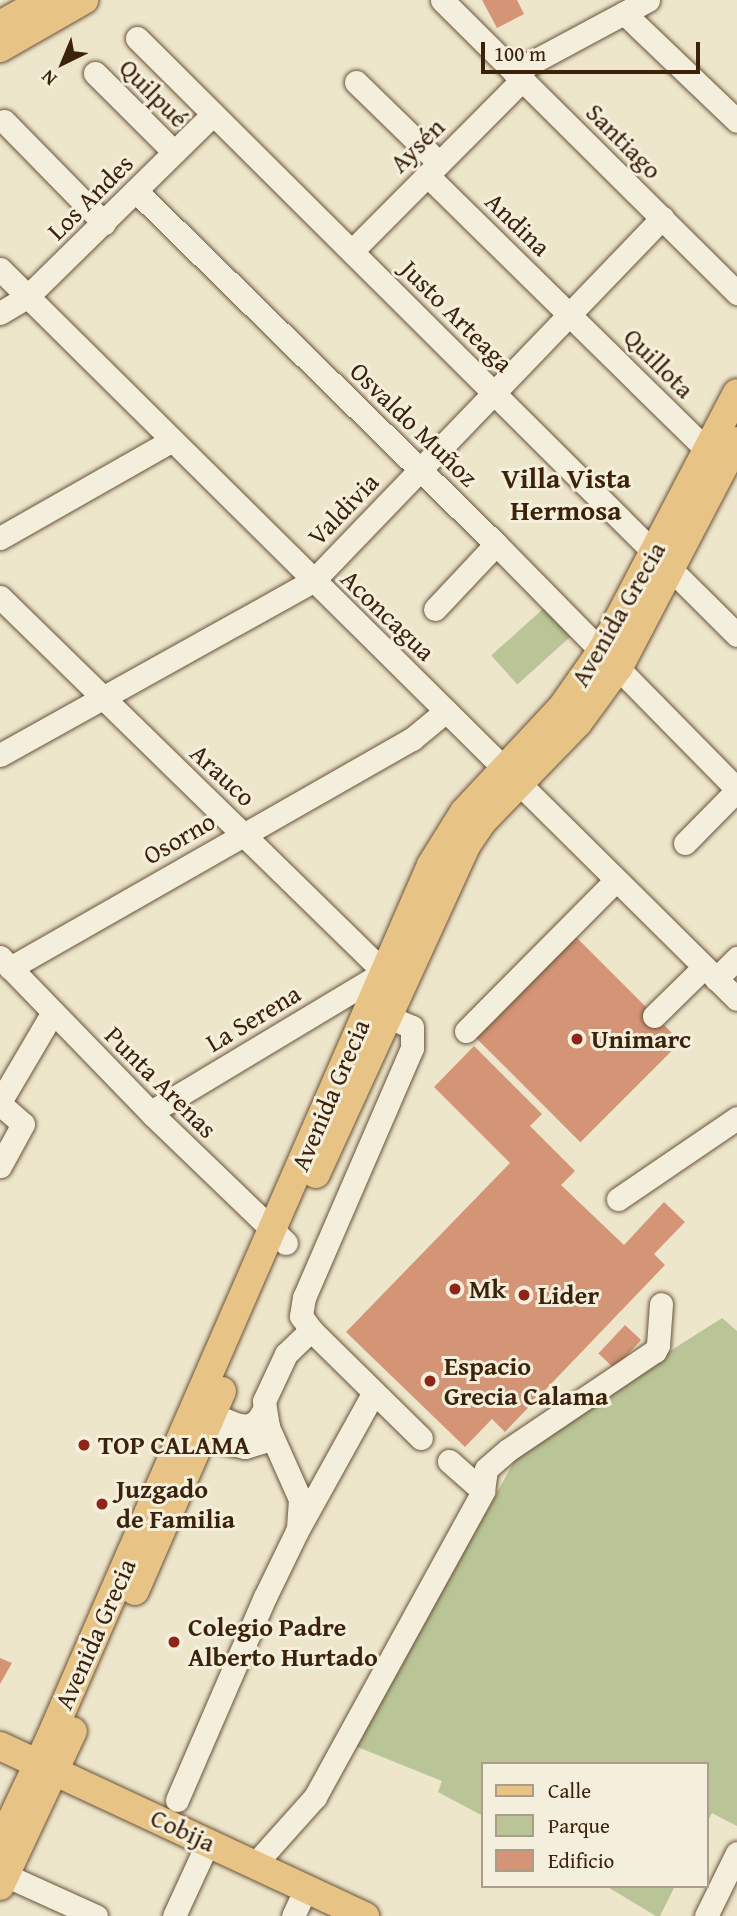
<!DOCTYPE html>
<meta charset="utf-8">
<style>
body{margin:0}
#map{position:relative;width:737px;height:1916px;overflow:hidden;background:#eee6cb;font-family:"Gentium Book Plus",serif}
div>[style]{position:absolute}
[style*='--x']{left:calc(var(--x)*1px);top:calc(var(--y)*1px);width:calc(var(--w)*1px);rotate:calc(var(--a)*1deg)}
.green>*{inset:0;background:#b9c497;transform-origin:0 0}
.building>*{inset:0;background:#d39576;transform-origin:0 0}
.roads{filter:drop-shadow(0 0 2px #69533a) drop-shadow(0 0 2px #69533a)}
.minor>*{height:23px;margin:-11.5px;padding:0 11.5px;transform-origin:11.5px;border-radius:11.5px;background:#f4efdd}
.major>*{height:28px;margin:-14px;padding:0 14px;transform-origin:14px;border-radius:14px;background:#e7c386}
.dots>*{width:19px;height:19px;translate:-50% -50%;box-sizing:border-box;border:4px solid #f4efdd;border-radius:50%}
span{translate:-50% -50%;white-space:nowrap;text-align:center;line-height:1.15;-webkit-text-stroke:6px #f4efdd;paint-order:stroke}
.street-label{font-size:26px;color:#3d220a}
.poi-label{font-size:26px;color:#3d220a;font-weight:700}
.left{translate:0 -50%;text-align:left}
.neighbourhood-label{font-size:28px;color:#3d220a;font-weight:700}
.legend{position:absolute;left:481px;top:1762px;width:228px;height:126px;box-sizing:border-box;background:#f4efdd;border:2px solid #ab9d89;margin:0;padding:9px 12px;list-style:none;font-size:21px;color:#3d220a}
.legend li{display:flex;align-items:center;gap:14px;height:35px}
.legend b{width:35px;border:2px solid #ab9d89}
.north{position:absolute;left:28px;top:28px;width:70px;height:70px;-webkit-text-stroke:5px #f4efdd;paint-order:stroke;rotate:223deg;font-size:19px;font-weight:700;line-height:28px;text-align:center;color:#3d220a}
.north::after{content:'';display:block;margin:auto;width:24px;height:32px;background:#3d220a;clip-path:polygon(50% 0,100% 100%,50% 72%,0 100%)}
.scale{position:absolute;left:481px;top:42px;width:219px;height:32px;box-sizing:border-box;border:4px solid #3d220a;border-top:0;padding-left:9px;font-size:21px;line-height:24px;white-space:nowrap;color:#3d220a;-webkit-text-stroke:5px #f4efdd;paint-order:stroke}
</style>
<div id="map">
<div class="green">
<div style="left:544px;top:608px;width:39px;height:71px;rotate:48deg"></div>
<div style="clip-path:polygon(722px 1318px,737px 1331px,737px 1826px,712px 1813px,707px 1822px,707px 1764px,483px 1764px,483px 1816px,438px 1792px,442px 1781px,355px 1746px,524px 1444px)"></div>
<div style="clip-path:polygon(606px 1886px,675px 1886px,660px 1916px,656px 1916px)"></div>
</div>
<div class="building">
<div style="clip-path:polygon(482px 0,517px 0,524px 14px,497px 28px)"></div>
<div style="left:574px;top:935px;width:151px;height:142px;rotate:45deg"></div>
<div style="clip-path:polygon(474px 1046px,542px 1114px,530px 1126px,575px 1171px,561px 1185px,624px 1245px,664px 1202px,685px 1222px,654px 1254px,665px 1265px,505px 1432px,492px 1419px,465px 1447px,346px 1332px,510px 1163px,434px 1087px)"></div>
<div style="left:625px;top:1325px;width:22px;height:39px;rotate:43deg"></div>
<div style="clip-path:polygon(0 1658px,12px 1663px,0 1684px)"></div>
</div>
<div class="roads">
<div class="minor">
<div style="--x:442;--y:0;--w:416;--a:44.8"></div>
<div style="--x:624;--y:13;--w:156;--a:43.7"></div>
<div style="--x:137;--y:38;--w:846;--a:44.86"></div>
<div style="--x:514;--y:72;--w:152;--a:-28.2"></div>
<div style="--x:95;--y:73;--w:112;--a:45"></div>
<div style="--x:356;--y:82;--w:116;--a:44.3"></div>
<div style="--x:4;--y:121;--w:143;--a:45.6"></div>
<div style="--x:427;--y:175;--w:394;--a:44.5"></div>
<div style="--x:137;--y:192;--w:503;--a:44.44"></div>
<div style="--x:496;--y:544;--w:344;--a:45.5"></div>
<div style="--x:352;--y:251;--w:241;--a:-45.2"></div>
<div style="--x:0;--y:269;--w:1037;--a:44.73"></div>
<div style="--x:0;--y:313;--w:31;--a:-31"></div>
<div style="--x:27;--y:297;--w:261;--a:-44.5"></div>
<div style="--x:0;--y:538;--w:197;--a:-29.6"></div>
<div style="--x:0;--y:597;--w:537;--a:44.32"></div>
<div style="--x:384;--y:972;--w:16;--a:76"></div>
<div style="--x:435;--y:609;--w:89;--a:-46.8"></div>
<div style="--x:0;--y:755;--w:358;--a:-29.1"></div>
<div style="--x:313;--y:581;--w:504;--a:-46.13"></div>
<div style="--x:685;--y:843;--w:74;--a:-45.5"></div>
<div style="--x:0;--y:957;--w:221;--a:45.9"></div>
<div style="--x:154;--y:1116;--w:183;--a:43.9"></div>
<div style="--x:10;--y:968;--w:463;--a:-29.7"></div>
<div style="--x:412;--y:739;--w:44;--a:-39.5"></div>
<div style="--x:716;--y:979;--w:30;--a:-45"></div>
<div style="--x:386;--y:1016;--w:28;--a:23"></div>
<div style="--x:412;--y:1027;--w:21;--a:90"></div>
<div style="--x:412;--y:1048;--w:271;--a:113.4"></div>
<div style="--x:304;--y:1297;--w:19;--a:99"></div>
<div style="--x:301;--y:1316;--w:17;--a:54"></div>
<div style="--x:311;--y:1330;--w:154;--a:44.5"></div>
<div style="--x:654;--y:1016;--w:70;--a:-44.4"></div>
<div style="--x:466;--y:1031;--w:211;--a:-45.2"></div>
<div style="--x:0;--y:1102;--w:104;--a:-59.5"></div>
<div style="--x:0;--y:1104;--w:30;--a:41"></div>
<div style="--x:23;--y:1124;--w:48;--a:118.7"></div>
<div style="--x:151;--y:1112;--w:272;--a:-31"></div>
<div style="--x:618;--y:1199;--w:144;--a:-34.2"></div>
<div style="--x:212;--y:1414;--w:25;--a:23"></div>
<div style="--x:235;--y:1424;--w:13;--a:9"></div>
<div style="--x:248;--y:1426;--w:10;--a:-29"></div>
<div style="--x:257;--y:1421;--w:13;--a:-58"></div>
<div style="--x:202;--y:1437;--w:44;--a:13.1"></div>
<div style="--x:245;--y:1447;--w:17;--a:-17"></div>
<div style="--x:261;--y:1442;--w:17;--a:-65"></div>
<div style="--x:449;--y:1461;--w:45;--a:41.4"></div>
<div style="--x:483;--y:1491;--w:22;--a:-82"></div>
<div style="--x:486;--y:1469;--w:29;--a:-41"></div>
<div style="--x:508;--y:1450;--w:177;--a:-34"></div>
<div style="--x:655;--y:1351;--w:7;--a:-63"></div>
<div style="--x:658;--y:1345;--w:41;--a:-85.8"></div>
<div style="--x:298;--y:1528;--w:29;--a:-86"></div>
<div style="--x:300;--y:1499;--w:79;--a:-114"></div>
<div style="--x:268;--y:1427;--w:26;--a:-99"></div>
<div style="--x:264;--y:1401;--w:52;--a:-64.9"></div>
<div style="--x:286;--y:1354;--w:35;--a:-44"></div>
<div style="--x:177;--y:1800;--w:221;--a:-66.6"></div>
<div style="--x:265;--y:1597;--w:73;--a:-64.1"></div>
<div style="--x:297;--y:1531;--w:157;--a:-61"></div>
<div style="--x:255;--y:1864;--w:90;--a:-48.2"></div>
<div style="--x:315;--y:1797;--w:349;--a:-61.2"></div>
<div style="--x:5;--y:1875;--w:100;--a:24.3"></div>
<div style="--x:174;--y:1916;--w:81;--a:-65.3"></div>
<div style="--x:293;--y:1916;--w:31;--a:-65"></div>
<div style="--x:706;--y:1916;--w:70;--a:-63.8"></div>
</div>
<div class="major">
<div style="--x:0;--y:25;--w:51;--a:-29.6"></div>
<div style="--x:0;--y:48;--w:97;--a:-29.7"></div>
<div style="--x:316;--y:1174;--w:361;--a:-65.4"></div>
<div style="--x:466;--y:846;--w:30;--a:-56"></div>
<div style="--x:483;--y:821;--w:136;--a:-45.9"></div>
<div style="--x:578;--y:723;--w:69;--a:-53.8"></div>
<div style="--x:619;--y:667;--w:255;--a:-62.4"></div>
<div style="--x:135;--y:1591;--w:218;--a:-66.5"></div>
<div style="--x:0;--y:1746;--w:403;--a:25"></div>
<div style="--x:0;--y:1844;--w:117;--a:-64.7"></div>
<div style="--x:50;--y:1738;--w:953;--a:-66.42"></div>
<div style="--x:431;--y:865;--w:62;--a:-58.1"></div>
<div style="--x:464;--y:812;--w:144;--a:-47"></div>
<div style="--x:562;--y:707;--w:70;--a:-54.9"></div>
<div style="--x:602;--y:650;--w:290;--a:-62.3"></div>
<div style="--x:0;--y:1886;--w:171;--a:-64.8"></div>
</div>
</div>
<div class="dots">
<div style="left:577px;top:1039px;background:#8f2418"></div>
<div style="left:455px;top:1289px;background:#8f2418"></div>
<div style="left:524px;top:1295px;background:#8f2418"></div>
<div style="left:430px;top:1381px;background:#8f2418"></div>
<div style="left:84px;top:1445px;background:#8f2418"></div>
<div style="left:102px;top:1504px;background:#8f2418"></div>
<div style="left:174px;top:1642px;background:#8f2418"></div>
</div>
<div class="street-label">
<span style="left:154px;top:93px;rotate:45deg">Quilpué</span>
<span style="left:624px;top:141px;rotate:45deg">Santiago</span>
<span style="left:417px;top:145px;rotate:-45deg">Aysén</span>
<span style="left:90px;top:197px;rotate:-45deg">Los Andes</span>
<span style="left:518px;top:224px;rotate:44deg">Andina</span>
<span style="left:457px;top:316px;rotate:45deg">Justo Arteaga</span>
<span style="left:659px;top:363px;rotate:45deg">Quillota</span>
<span style="left:414px;top:424px;rotate:44deg">Osvaldo Muñoz</span>
<span style="left:343px;top:509px;rotate:-46deg">Valdivia</span>
<span style="left:618px;top:614px;rotate:-60deg">Avenida Grecia</span>
<span style="left:388px;top:615px;rotate:44deg">Aconcagua</span>
<span style="left:223px;top:775px;rotate:43deg">Arauco</span>
<span style="left:179px;top:838px;rotate:-30deg">Osorno</span>
<span style="left:253px;top:1018px;rotate:-31deg">La Serena</span>
<span style="left:161px;top:1082px;rotate:45deg">Punta Arenas</span>
<span style="left:330px;top:1095px;rotate:-67deg">Avenida Grecia</span>
<span style="left:95px;top:1634px;rotate:-66deg">Avenida Grecia</span>
<span style="left:183px;top:1830px;rotate:25deg">Cobija</span>
</div>
<div class="poi-label">
<span class="left" style="left:591px;top:1039px">Unimarc</span>
<span class="left" style="left:469px;top:1289px">Mk</span>
<span class="left" style="left:538px;top:1295px">Lider</span>
<span class="left" style="left:444px;top:1381px">Espacio<br>Grecia Calama</span>
<span class="left" style="left:98px;top:1445px">TOP CALAMA</span>
<span class="left" style="left:116px;top:1504px">Juzgado<br>de Familia</span>
<span class="left" style="left:188px;top:1642px">Colegio Padre<br>Alberto Hurtado</span>
</div>
<div class="neighbourhood-label">
<span style="left:566px;top:494px">Villa Vista<br>Hermosa</span>
</div>
<ul class="legend">
<li><b style="height:9px;background:#e7c386"></b>Calle</li>
<li><b style="height:19px;background:#b9c497"></b>Parque</li>
<li><b style="height:19px;background:#d39576"></b>Edificio</li>
</ul>
<div class="north">N</div>
<div class="scale">100 m</div>
</div>
